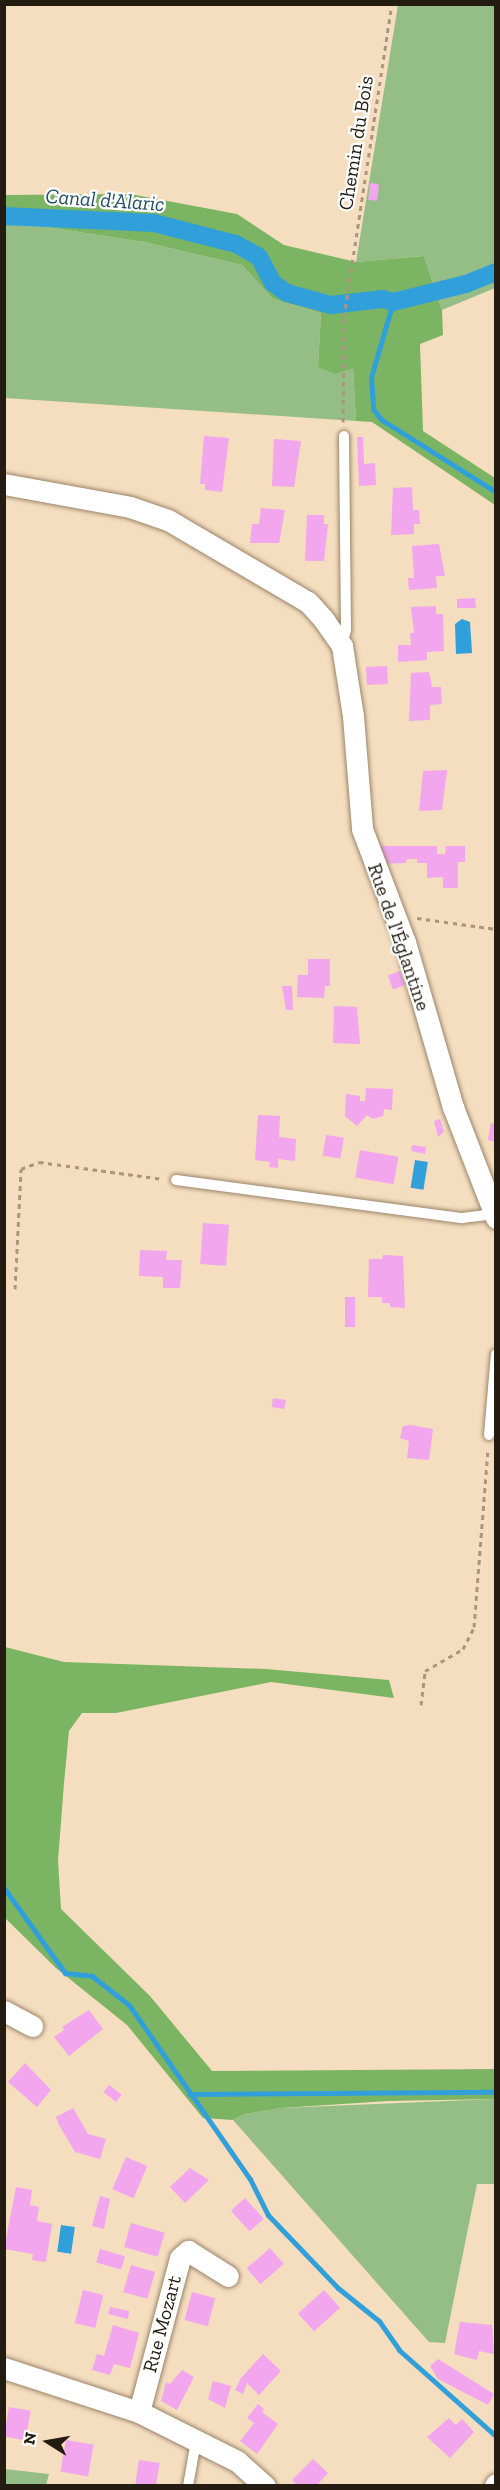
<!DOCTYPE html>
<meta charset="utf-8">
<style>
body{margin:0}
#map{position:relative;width:500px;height:2490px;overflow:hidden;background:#f5ddbf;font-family:"Zilla Slab",serif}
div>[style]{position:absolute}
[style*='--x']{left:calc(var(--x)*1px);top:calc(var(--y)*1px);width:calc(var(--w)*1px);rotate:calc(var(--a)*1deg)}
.green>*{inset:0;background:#95be86}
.forest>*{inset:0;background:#7bb563}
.water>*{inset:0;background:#31a0da;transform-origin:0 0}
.stream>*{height:5px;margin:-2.5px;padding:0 2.5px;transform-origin:2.5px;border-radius:2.5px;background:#31a0da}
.canal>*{height:18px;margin:-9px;padding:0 9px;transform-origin:9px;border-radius:9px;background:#31a0da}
.building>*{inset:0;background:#f1a6ee;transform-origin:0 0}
.path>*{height:3px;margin-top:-1.5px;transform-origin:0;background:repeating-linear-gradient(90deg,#a8967f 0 4.5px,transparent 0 9px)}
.roads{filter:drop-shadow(0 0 2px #9a8468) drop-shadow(0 0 2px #9a8468)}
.service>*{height:10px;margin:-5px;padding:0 5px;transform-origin:5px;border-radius:5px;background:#fff}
.minor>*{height:21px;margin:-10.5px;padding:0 10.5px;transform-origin:10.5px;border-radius:10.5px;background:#fff}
span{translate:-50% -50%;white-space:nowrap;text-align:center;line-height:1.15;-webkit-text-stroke:4.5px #fff;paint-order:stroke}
.street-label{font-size:20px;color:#241c11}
.water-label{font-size:21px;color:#224e66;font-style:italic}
.frame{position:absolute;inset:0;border:6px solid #241c11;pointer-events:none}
.north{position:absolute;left:18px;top:2412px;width:60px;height:60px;-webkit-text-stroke:4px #fff;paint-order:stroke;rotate:281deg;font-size:16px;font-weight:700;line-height:24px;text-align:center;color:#241c11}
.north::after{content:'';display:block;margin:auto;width:21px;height:27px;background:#241c11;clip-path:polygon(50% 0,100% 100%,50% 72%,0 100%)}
</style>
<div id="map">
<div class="green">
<div style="clip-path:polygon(398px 5px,495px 5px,495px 288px,442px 310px,424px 256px,356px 262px)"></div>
<div style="clip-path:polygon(14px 222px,144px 242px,242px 265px,273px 299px,321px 313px,318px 367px,353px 367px,356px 421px,5px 398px,4px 227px)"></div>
<div style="clip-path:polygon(495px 2099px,495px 2184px,477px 2184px,445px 2343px,429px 2342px,233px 2120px,245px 2114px,281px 2108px)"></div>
<div style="clip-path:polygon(5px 2469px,49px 2474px,46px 2485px,5px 2485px)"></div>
</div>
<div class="forest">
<div style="clip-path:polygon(130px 194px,237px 214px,284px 245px,356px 262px,424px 256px,442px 310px,443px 335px,420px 344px,423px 431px,495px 478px,495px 505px,372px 422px,356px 421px,353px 368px,335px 374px,318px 367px,321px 313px,273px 299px,242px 265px,144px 242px,14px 222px,5px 227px,5px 195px)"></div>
<div style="clip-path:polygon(5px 1647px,64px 1662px,266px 1669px,389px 1680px,394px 1698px,271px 1682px,116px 1713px,82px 1713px,69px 1731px,64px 1783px,58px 1861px,61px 1909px,150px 1996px,212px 2071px,495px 2069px,495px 2099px,388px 2101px,281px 2108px,245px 2114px,233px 2120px,203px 2118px,127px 2025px,56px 1968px,5px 1918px)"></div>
</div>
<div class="water">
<div style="clip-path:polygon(462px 619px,470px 622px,472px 653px,456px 654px,455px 624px)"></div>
<div style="left:415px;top:1160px;width:13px;height:28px;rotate:9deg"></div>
<div style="left:61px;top:2225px;width:14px;height:27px;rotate:8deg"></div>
</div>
<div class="stream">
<div style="--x:393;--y:302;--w:78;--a:106.3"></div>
<div style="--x:371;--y:377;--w:32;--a:86"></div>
<div style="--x:373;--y:409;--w:14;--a:51"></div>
<div style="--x:382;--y:420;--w:135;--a:32.3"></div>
<div style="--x:4;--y:1888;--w:105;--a:54.3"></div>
<div style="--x:65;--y:1973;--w:27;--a:6"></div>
<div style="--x:92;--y:1976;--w:47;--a:38.1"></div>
<div style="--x:129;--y:2005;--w:212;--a:55.2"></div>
<div style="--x:250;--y:2179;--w:40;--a:63.4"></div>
<div style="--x:268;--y:2215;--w:101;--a:46.2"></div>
<div style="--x:338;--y:2288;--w:53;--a:38.8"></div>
<div style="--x:379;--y:2321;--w:35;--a:55"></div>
<div style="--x:399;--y:2350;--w:130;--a:41.6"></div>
<div style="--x:189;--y:2094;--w:307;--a:-0.4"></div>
</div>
<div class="canal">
<div style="--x:4;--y:216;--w:150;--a:2.7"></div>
<div style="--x:154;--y:223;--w:85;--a:14.4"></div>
<div style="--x:236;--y:244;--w:26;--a:29"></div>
<div style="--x:259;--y:257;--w:30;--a:62"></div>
<div style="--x:273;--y:283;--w:17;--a:36"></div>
<div style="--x:287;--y:293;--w:46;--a:15.3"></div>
<div style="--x:331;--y:305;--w:52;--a:-6.6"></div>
<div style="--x:383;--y:299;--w:10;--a:17"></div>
<div style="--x:393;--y:302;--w:75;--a:-13.9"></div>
<div style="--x:466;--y:284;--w:32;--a:-22"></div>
</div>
<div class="building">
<div style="left:370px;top:183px;width:9px;height:17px;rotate:6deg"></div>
<div style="clip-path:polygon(204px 436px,229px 438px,222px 492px,205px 490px,205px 484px,200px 484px)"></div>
<div style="clip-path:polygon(357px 437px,363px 437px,364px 464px,375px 463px,376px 485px,359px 486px)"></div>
<div style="clip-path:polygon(274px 439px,301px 441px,294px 487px,272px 486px)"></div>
<div style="clip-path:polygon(412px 487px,413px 510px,419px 510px,420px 524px,414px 524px,414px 534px,391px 535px,393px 488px)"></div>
<div style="clip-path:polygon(261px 508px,285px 510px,279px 543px,250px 543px,252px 524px,259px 524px)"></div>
<div style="clip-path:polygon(307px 515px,324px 515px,324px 524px,328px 524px,324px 561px,305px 561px)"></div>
<div style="clip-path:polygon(439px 544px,445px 576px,436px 576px,437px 588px,409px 590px,408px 578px,414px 578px,412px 546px)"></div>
<div style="clip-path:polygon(475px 598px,476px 608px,457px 608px,457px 599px)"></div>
<div style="clip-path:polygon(436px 606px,436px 614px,443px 614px,444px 651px,427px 652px,427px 660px,398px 662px,398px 645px,411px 645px,410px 633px,414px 633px,411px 607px)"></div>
<div style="left:387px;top:666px;width:18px;height:21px;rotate:87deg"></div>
<div style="clip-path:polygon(429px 672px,432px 687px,441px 687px,442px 704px,430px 705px,430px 720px,409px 721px,411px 673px)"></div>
<div style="clip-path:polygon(447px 770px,442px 810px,419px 811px,423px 771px)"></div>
<div style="clip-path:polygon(377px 846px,437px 846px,437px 854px,445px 854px,446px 846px,465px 846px,465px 862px,458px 862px,458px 888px,443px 888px,443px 877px,427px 878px,427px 863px,417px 863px,417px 859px,407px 859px,406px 863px,381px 864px)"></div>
<div style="clip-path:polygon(308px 959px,330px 959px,330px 986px,325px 986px,324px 998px,297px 997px,298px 975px,308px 975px)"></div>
<div style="left:400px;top:971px;width:15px;height:13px;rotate:70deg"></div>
<div style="clip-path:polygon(282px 986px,292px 986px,293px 1010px,286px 1010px)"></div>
<div style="clip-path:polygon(334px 1006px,357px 1007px,360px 1044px,333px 1043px)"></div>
<div style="clip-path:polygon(366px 1088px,393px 1089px,392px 1110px,384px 1109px,383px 1116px,373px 1119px,367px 1115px,357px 1126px,345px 1116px,346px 1094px,360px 1096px,360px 1101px,365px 1101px)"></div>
<div style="clip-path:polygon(258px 1115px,280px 1116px,279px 1137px,296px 1139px,295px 1161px,278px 1159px,278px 1168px,269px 1167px,270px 1162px,255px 1160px)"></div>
<div style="clip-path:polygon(440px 1119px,444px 1132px,438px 1137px,434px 1121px)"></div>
<div style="clip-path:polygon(491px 1123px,495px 1124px,495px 1142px,488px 1140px)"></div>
<div style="left:326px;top:1135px;width:18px;height:21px;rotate:9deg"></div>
<div style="clip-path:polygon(412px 1145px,426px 1147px,425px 1154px,411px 1151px)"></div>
<div style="left:360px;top:1150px;width:39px;height:28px;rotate:10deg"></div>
<div style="left:203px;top:1223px;width:26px;height:41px;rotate:4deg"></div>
<div style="clip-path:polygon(140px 1250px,167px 1251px,166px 1260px,182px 1260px,180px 1288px,163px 1288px,163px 1277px,139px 1276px)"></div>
<div style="clip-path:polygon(383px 1255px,403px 1256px,405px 1308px,390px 1307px,390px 1303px,382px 1303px,382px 1297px,368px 1297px,369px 1259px,382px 1259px)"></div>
<div style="left:345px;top:1297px;width:10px;height:30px"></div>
<div style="left:273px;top:1398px;width:13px;height:9px;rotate:9deg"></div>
<div style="clip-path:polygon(411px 1425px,433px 1429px,429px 1460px,407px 1458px,409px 1441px,400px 1438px,403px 1426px)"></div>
<div style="clip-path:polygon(89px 2010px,103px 2029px,69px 2056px,54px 2037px,64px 2030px,62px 2027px)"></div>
<div style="clip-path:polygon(25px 2063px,51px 2090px,37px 2107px,8px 2082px)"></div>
<div style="left:109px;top:2085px;width:16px;height:9px;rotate:38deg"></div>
<div style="clip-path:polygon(73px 2108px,88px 2134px,106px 2139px,100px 2159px,75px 2152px,59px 2125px,56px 2117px)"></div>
<div style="left:126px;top:2157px;width:23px;height:35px;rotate:23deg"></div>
<div style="clip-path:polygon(190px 2168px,209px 2180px,185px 2203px,170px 2187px)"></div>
<div style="clip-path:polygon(16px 2187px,32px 2190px,30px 2205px,39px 2207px,37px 2221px,52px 2224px,46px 2262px,32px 2260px,33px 2254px,4px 2249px)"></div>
<div style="clip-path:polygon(100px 2196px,110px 2199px,104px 2229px,92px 2226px)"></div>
<div style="left:245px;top:2198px;width:28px;height:19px;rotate:48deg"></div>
<div style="left:131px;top:2223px;width:35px;height:25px;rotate:16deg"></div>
<div style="left:270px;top:2248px;width:21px;height:31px;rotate:49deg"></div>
<div style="left:100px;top:2249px;width:26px;height:14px;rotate:16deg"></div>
<div style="left:131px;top:2265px;width:25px;height:28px;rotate:16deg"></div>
<div style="left:83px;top:2290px;width:21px;height:34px;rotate:14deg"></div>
<div style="left:324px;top:2290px;width:24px;height:35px;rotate:48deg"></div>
<div style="left:192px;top:2292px;width:24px;height:29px;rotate:15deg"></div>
<div style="clip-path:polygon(110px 2307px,129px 2311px,128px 2319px,108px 2314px)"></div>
<div style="clip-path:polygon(460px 2322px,492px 2325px,494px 2354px,479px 2351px,477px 2360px,454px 2354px)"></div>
<div style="clip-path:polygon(113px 2325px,139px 2333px,130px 2368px,114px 2364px,110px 2375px,92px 2370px,97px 2354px,104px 2356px)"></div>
<div style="clip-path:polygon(263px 2354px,281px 2371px,259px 2395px,247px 2383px,243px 2394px,235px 2390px,241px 2378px)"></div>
<div style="clip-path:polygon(438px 2359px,494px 2394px,488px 2405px,438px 2379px,430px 2366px)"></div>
<div style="clip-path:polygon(182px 2370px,194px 2377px,177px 2410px,161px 2401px,166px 2382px,170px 2384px)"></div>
<div style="clip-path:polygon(213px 2381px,231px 2386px,225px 2408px,208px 2399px)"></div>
<div style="clip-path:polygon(258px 2404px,264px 2409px,262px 2412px,278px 2424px,257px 2454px,240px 2441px,254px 2423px,247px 2418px)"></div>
<div style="left:9px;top:2407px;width:22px;height:30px;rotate:10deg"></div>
<div style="clip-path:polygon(449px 2418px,456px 2425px,462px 2419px,474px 2432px,450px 2458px,427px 2437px)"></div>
<div style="left:66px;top:2440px;width:28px;height:32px;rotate:10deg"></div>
<div style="clip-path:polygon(313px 2459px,328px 2473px,316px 2486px,298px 2486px,292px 2480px)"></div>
<div style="clip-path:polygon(139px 2460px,160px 2463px,156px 2483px,163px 2486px,135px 2486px)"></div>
</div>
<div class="path">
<div style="--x:343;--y:422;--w:105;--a:-89.5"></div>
<div style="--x:344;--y:317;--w:317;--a:-81.3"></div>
<div style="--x:417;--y:918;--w:80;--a:7.9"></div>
<div style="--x:15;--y:1289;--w:120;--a:-87.1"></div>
<div style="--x:21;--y:1169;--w:19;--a:-21"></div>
<div style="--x:39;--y:1162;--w:125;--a:7.8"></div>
<div style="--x:421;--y:1705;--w:34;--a:-83"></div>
<div style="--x:425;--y:1671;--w:44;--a:-30.1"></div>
<div style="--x:463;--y:1649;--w:25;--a:-63"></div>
<div style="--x:474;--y:1627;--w:179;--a:-85.5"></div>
</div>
<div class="roads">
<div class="service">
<div style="--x:342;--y:645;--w:16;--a:-75"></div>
<div style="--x:346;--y:630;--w:194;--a:-90.6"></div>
<div style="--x:176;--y:1180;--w:289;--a:7.6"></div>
<div style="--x:462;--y:1218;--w:31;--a:-7"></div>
<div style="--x:489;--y:1435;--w:81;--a:-85.1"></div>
<div style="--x:188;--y:2486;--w:46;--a:-79.9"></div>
</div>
<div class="minor">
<div style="--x:4;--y:484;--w:128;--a:10.3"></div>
<div style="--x:130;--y:507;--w:40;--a:18.9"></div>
<div style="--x:168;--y:520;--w:162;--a:30.4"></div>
<div style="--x:308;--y:602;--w:24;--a:48"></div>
<div style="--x:324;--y:620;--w:32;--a:55"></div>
<div style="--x:342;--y:646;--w:71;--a:81.1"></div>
<div style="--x:353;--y:716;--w:113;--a:85.4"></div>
<div style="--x:362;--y:829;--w:121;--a:69.2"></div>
<div style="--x:405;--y:942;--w:172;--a:73.8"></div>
<div style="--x:453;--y:1107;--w:119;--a:68.8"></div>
<div style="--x:4;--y:2011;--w:32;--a:28"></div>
<div style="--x:4;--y:2368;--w:142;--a:18.1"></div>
<div style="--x:139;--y:2412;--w:110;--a:26.6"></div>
<div style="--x:237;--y:2461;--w:38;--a:42"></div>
<div style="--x:139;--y:2412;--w:159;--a:-75.1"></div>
<div style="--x:180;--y:2258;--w:11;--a:-41"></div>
<div style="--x:188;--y:2251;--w:47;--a:32"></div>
<div style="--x:495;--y:2486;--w:2;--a:-63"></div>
</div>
</div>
<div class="street-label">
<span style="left:356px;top:143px;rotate:-81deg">Chemin du Bois</span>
<span style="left:399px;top:937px;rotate:71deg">Rue de l'Églantine</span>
<span style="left:162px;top:2324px;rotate:-75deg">Rue Mozart</span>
</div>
<div class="water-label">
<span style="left:105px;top:200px;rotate:4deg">Canal d'Alaric</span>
</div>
<div class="frame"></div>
<div class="north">N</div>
</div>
